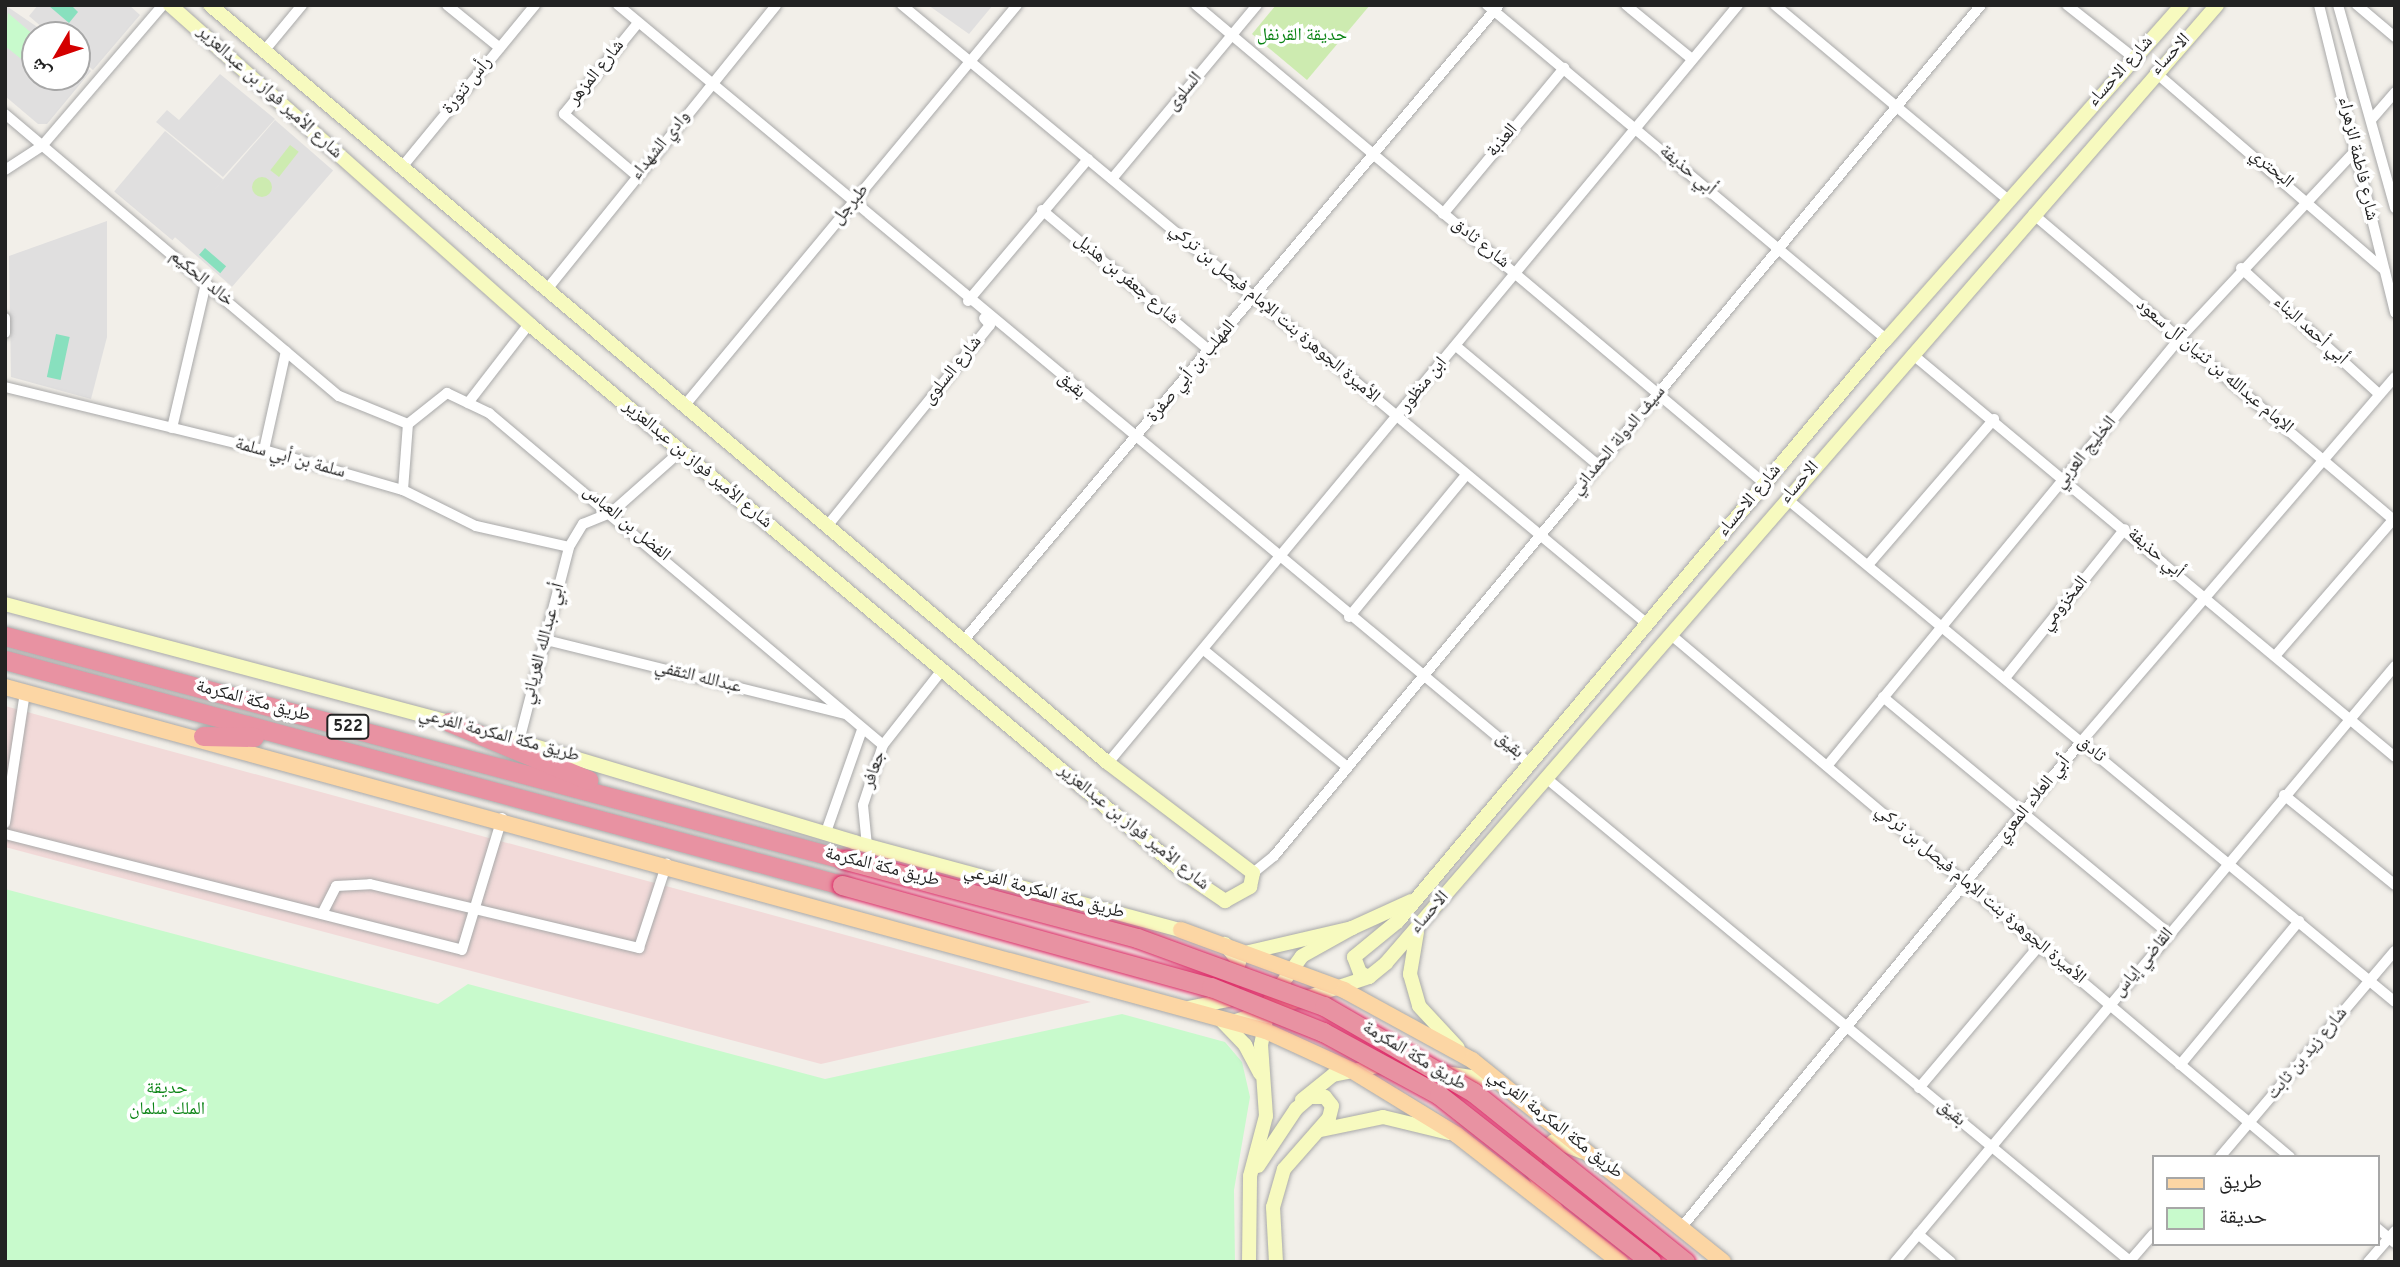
<!DOCTYPE html>
<meta charset="utf-8">
<style>
body{margin:0}
#map{position:relative;width:2400px;height:1267px;overflow:hidden;background:#f2efe9;font-family:Overpass,"Noto Naskh Arabic",sans-serif}
div>[style]{position:absolute}
[style*='--x']{left:calc(var(--x)*1px);top:calc(var(--y)*1px);width:calc(var(--w)*1px);rotate:calc(var(--a)*1deg)}
.residential>*{inset:0;background:#e0dfdf;transform-origin:0 0}
.commercial>*{inset:0;background:#f2dad9}
.grass>*{inset:0;background:#cdebb0;transform-origin:0 0}
.round{border-radius:50%}
.park>*{inset:0;background:#c8facc}
.pitch>*{inset:0;background:#88e0be;transform-origin:0 0}
.roads{filter:drop-shadow(0 0 2px #a9a9a9) drop-shadow(0 0 2px #a9a9a9)}
.minor>*{height:10px;margin:-5px;padding:0 5px;transform-origin:5px;border-radius:5px;background:#fff}
.secondary>*{height:14px;margin:-7px;padding:0 7px;transform-origin:7px;border-radius:7px;background:#f7fabf}
.primary>*{height:16px;margin:-8px;padding:0 8px;transform-origin:8px;border-radius:8px;background:#fcd6a4}
.motorway>*{height:19px;margin:-9.5px;padding:0 9.5px;transform-origin:9.5px;border-radius:9.5px;background:#e892a2}
.bridges{filter:drop-shadow(0 0 2px #dc2a67) drop-shadow(0 0 2px #dc2a67)}
.motorway-bridge>*{height:19px;margin:-9.5px;padding:0 9.5px;transform-origin:9.5px;border-radius:9.5px;background:#e892a2}
span{translate:-50% -50%;white-space:nowrap;text-align:center;line-height:1.15;-webkit-text-stroke:7px #fff;paint-order:stroke}
.shield-label span{padding:2px 5px;background:#fff;border:2px solid;border-radius:5px;-webkit-text-stroke-width:0}
.shield-label{font-size:16px;color:#222;font-weight:700}
.park-label{font-size:18px;color:#0c8416}
.street-label{font-size:18px;color:#222}
.frame{position:absolute;inset:0;border:7px solid #222;pointer-events:none}
.legend{position:absolute;left:2152px;top:1155px;width:228px;height:91px;box-sizing:border-box;background:#fff;border:2px solid #a7a7a7;margin:0;padding:9px 12px;list-style:none;font-size:21px;color:#222}
.legend li{display:flex;align-items:center;gap:14px;height:35px}
.legend b{width:35px;border:2px solid #a7a7a7}
.north{position:absolute;left:21px;top:21px;width:70px;height:70px;box-sizing:border-box;background:#fff;border:2px solid #a7a7a7;border-radius:50%;rotate:231deg;font-size:19px;font-weight:700;line-height:28px;text-align:center;color:#222}
.north::after{content:'';display:block;margin:auto;width:24px;height:32px;background:#d40000;clip-path:polygon(50% 0,100% 100%,50% 72%,0 100%)}
</style>
<div id="map">
<div class="residential">
<div style="clip-path:polygon(5px 5px,49px 35px,35px 35px,35px 77px,77px 77px,77px 59px,91px 71px,47px 124px,38px 124px,5px 96px)"></div>
<div style="clip-path:polygon(38px 5px,129px 5px,140px 15px,93px 70px,77px 57px,77px 35px,51px 35px,29px 16px)"></div>
<div style="clip-path:polygon(928px 5px,993px 5px,969px 34px)"></div>
<div style="clip-path:polygon(220px 74px,275px 119px,223px 177px,156px 122px,167px 110px,179px 120px)"></div>
<div style="left:275px;top:120px;width:77px;height:154px;rotate:41deg"></div>
<div style="left:165px;top:131px;width:76px;height:79px;rotate:40deg"></div>
<div style="clip-path:polygon(107px 221px,107px 337px,91px 399px,11px 377px,9px 256px)"></div>
</div>
<div class="commercial">
<div style="clip-path:polygon(5px 706px,1091px 1002px,821px 1064px,5px 847px)"></div>
</div>
<div class="grass">
<div style="clip-path:polygon(1276px 5px,1370px 5px,1307px 80px,1252px 34px)"></div>
<div style="left:290px;top:145px;width:11px;height:32px;rotate:38deg"></div>
<div class="round" style="left:252px;top:177px;width:20px;height:20px"></div>
</div>
<div class="park">
<div style="clip-path:polygon(8px 13px,35px 36px,35px 70px,5px 46px)"></div>
<div style="clip-path:polygon(5px 889px,438px 1004px,468px 984px,825px 1079px,1122px 1014px,1225px 1042px,1242px 1062px,1250px 1097px,1234px 1190px,1235px 1262px,5px 1262px)"></div>
</div>
<div class="pitch">
<div style="clip-path:polygon(71px 5px,78px 12px,69px 23px,49px 6px)"></div>
<div style="left:205px;top:248px;width:28px;height:9px;rotate:41deg"></div>
<div style="left:56px;top:334px;width:14px;height:44px;rotate:12deg"></div>
</div>
<div class="roads">
<div class="minor">
<div style="--x:447;--y:5;--w:68;--a:39.1"></div>
<div style="--x:618;--y:5;--w:1184;--a:39.76"></div>
<div style="--x:902;--y:5;--w:967;--a:39.71"></div>
<div style="--x:1196;--y:5;--w:744;--a:40.09"></div>
<div style="--x:1487;--y:5;--w:520;--a:39.93"></div>
<div style="--x:1626;--y:5;--w:85;--a:39.3"></div>
<div style="--x:1775;--y:5;--w:302;--a:39.9"></div>
<div style="--x:2067;--y:5;--w:85;--a:38.3"></div>
<div style="--x:2319;--y:5;--w:317;--a:76.1"></div>
<div style="--x:2338;--y:5;--w:211;--a:74.3"></div>
<div style="--x:2357;--y:5;--w:50;--a:40.1"></div>
<div style="--x:264;--y:51;--w:60;--a:-50.4"></div>
<div style="--x:2155;--y:72;--w:303;--a:40.8"></div>
<div style="--x:5;--y:114;--w:437;--a:40.2"></div>
<div style="--x:339;--y:396;--w:74;--a:22.1"></div>
<div style="--x:2371;--y:120;--w:37;--a:-49"></div>
<div style="--x:402;--y:167;--w:210;--a:-50.6"></div>
<div style="--x:5;--y:170;--w:44;--a:-33"></div>
<div style="--x:42;--y:146;--w:186;--a:-49.4"></div>
<div style="--x:637;--y:176;--w:96;--a:-139.7"></div>
<div style="--x:564;--y:114;--w:117;--a:-50.9"></div>
<div style="--x:1112;--y:179;--w:226;--a:-50.2"></div>
<div style="--x:1042;--y:210;--w:219;--a:40"></div>
<div style="--x:1443;--y:214;--w:190;--a:-50.3"></div>
<div style="--x:2033;--y:214;--w:475;--a:40.3"></div>
<div style="--x:2241;--y:268;--w:187;--a:42.4"></div>
<div style="--x:548;--y:288;--w:363;--a:-51.1"></div>
<div style="--x:968;--y:301;--w:186;--a:-49.8"></div>
<div style="--x:5;--y:318;--w:15;--a:90"></div>
<div style="--x:1456;--y:346;--w:185;--a:40"></div>
<div style="--x:1912;--y:354;--w:629;--a:39.84"></div>
<div style="--x:5;--y:387;--w:267;--a:13.7"></div>
<div style="--x:264;--y:450;--w:145;--a:16.1"></div>
<div style="--x:403;--y:490;--w:81;--a:26.3"></div>
<div style="--x:476;--y:526;--w:95;--a:12.7"></div>
<div style="--x:468;--y:403;--w:100;--a:-52.3"></div>
<div style="--x:685;--y:405;--w:520;--a:-50.31"></div>
<div style="--x:172;--y:428;--w:149;--a:-76.8"></div>
<div style="--x:264;--y:450;--w:101;--a:-77.5"></div>
<div style="--x:403;--y:490;--w:66;--a:-85.7"></div>
<div style="--x:408;--y:424;--w:50;--a:-38.5"></div>
<div style="--x:447;--y:393;--w:47;--a:25.5"></div>
<div style="--x:489;--y:413;--w:515;--a:40.12"></div>
<div style="--x:1787;--y:499;--w:789;--a:39.6"></div>
<div style="--x:828;--y:525;--w:257;--a:-51"></div>
<div style="--x:990;--y:325;--w:9;--a:-131"></div>
<div style="--x:1868;--y:565;--w:193;--a:-49.2"></div>
<div style="--x:1349;--y:617;--w:184;--a:-50.5"></div>
<div style="--x:1670;--y:634;--w:811;--a:40.15"></div>
<div style="--x:546;--y:640;--w:309;--a:13.9"></div>
<div style="--x:964;--y:640;--w:830;--a:-49.89"></div>
<div style="--x:1205;--y:651;--w:183;--a:39.2"></div>
<div style="--x:2275;--y:656;--w:180;--a:-49.1"></div>
<div style="--x:2005;--y:678;--w:191;--a:-51.2"></div>
<div style="--x:1883;--y:697;--w:370;--a:39.6"></div>
<div style="--x:519;--y:741;--w:200;--a:-75.5"></div>
<div style="--x:569;--y:547;--w:27;--a:-59"></div>
<div style="--x:583;--y:524;--w:31;--a:-22"></div>
<div style="--x:612;--y:512;--w:92;--a:-41.5"></div>
<div style="--x:1108;--y:763;--w:986;--a:-50.27"></div>
<div style="--x:1827;--y:766;--w:555;--a:-50.49"></div>
<div style="--x:2180;--y:338;--w:256;--a:-46.9"></div>
<div style="--x:1546;--y:778;--w:759;--a:39.6"></div>
<div style="--x:2284;--y:795;--w:143;--a:39"></div>
<div style="--x:5;--y:823;--w:133;--a:-81.3"></div>
<div style="--x:826;--y:832;--w:108;--a:-70.6"></div>
<div style="--x:5;--y:834;--w:471;--a:14.2"></div>
<div style="--x:462;--y:950;--w:138;--a:-73.1"></div>
<div style="--x:867;--y:846;--w:41;--a:-95.6"></div>
<div style="--x:863;--y:805;--w:63;--a:-71.6"></div>
<div style="--x:883;--y:745;--w:95;--a:-51.8"></div>
<div style="--x:1253;--y:873;--w:27;--a:-39"></div>
<div style="--x:1274;--y:856;--w:1106;--a:-50.28"></div>
<div style="--x:322;--y:914;--w:31;--a:-63"></div>
<div style="--x:336;--y:886;--w:34;--a:-3"></div>
<div style="--x:370;--y:884;--w:277;--a:13.4"></div>
<div style="--x:639;--y:948;--w:89;--a:-71.8"></div>
<div style="--x:2180;--y:1065;--w:187;--a:-50.4"></div>
<div style="--x:1919;--y:1088;--w:186;--a:-49.8"></div>
<div style="--x:2220;--y:1157;--w:270;--a:-49.7"></div>
<div style="--x:1681;--y:1228;--w:629;--a:-50.54"></div>
<div style="--x:2081;--y:742;--w:481;--a:-49.3"></div>
<div style="--x:2377;--y:1228;--w:23;--a:40"></div>
<div style="--x:1918;--y:1234;--w:43;--a:40.3"></div>
<div style="--x:1895;--y:1262;--w:778;--a:-50.01"></div>
<div style="--x:2129;--y:1262;--w:37;--a:-49"></div>
<div style="--x:2368;--y:1262;--w:41;--a:-48.9"></div>
</div>
<div class="secondary">
<div style="--x:170;--y:5;--w:480;--a:41.6"></div>
<div style="--x:529;--y:324;--w:860;--a:39.95"></div>
<div style="--x:1188;--y:876;--w:45;--a:34"></div>
<div style="--x:1225;--y:901;--w:29;--a:-29"></div>
<div style="--x:1250;--y:887;--w:14;--a:-78"></div>
<div style="--x:1253;--y:873;--w:182;--a:-142.8"></div>
<div style="--x:1108;--y:763;--w:1175;--a:-139.83"></div>
<div style="--x:2182;--y:5;--w:446;--a:131.5"></div>
<div style="--x:1886;--y:339;--w:760;--a:129.98"></div>
<div style="--x:1398;--y:921;--w:57;--a:140.7"></div>
<div style="--x:1354;--y:957;--w:17;--a:69"></div>
<div style="--x:1360;--y:973;--w:10;--a:24"></div>
<div style="--x:1369;--y:977;--w:22;--a:-39"></div>
<div style="--x:1386;--y:963;--w:1268;--a:-49.06"></div>
<div style="--x:5;--y:604;--w:468;--a:14.9"></div>
<div style="--x:501;--y:736;--w:369;--a:16.7"></div>
<div style="--x:854;--y:842;--w:339;--a:15.1"></div>
<div style="--x:1417;--y:932;--w:43;--a:99.5"></div>
<div style="--x:1410;--y:974;--w:33;--a:74"></div>
<div style="--x:1419;--y:1006;--w:57;--a:47.1"></div>
<div style="--x:1249;--y:952;--w:106;--a:-13.1"></div>
<div style="--x:1352;--y:928;--w:65;--a:-24.6"></div>
<div style="--x:1188;--y:1008;--w:41;--a:-11.3"></div>
<div style="--x:1228;--y:1000;--w:40;--a:-74"></div>
<div style="--x:1239;--y:962;--w:23;--a:-128"></div>
<div style="--x:1221;--y:1020;--w:35;--a:46"></div>
<div style="--x:1245;--y:1045;--w:32;--a:62"></div>
<div style="--x:1233;--y:1022;--w:143;--a:-18.3"></div>
<div style="--x:1302;--y:1100;--w:40;--a:-39"></div>
<div style="--x:1333;--y:1075;--w:55;--a:-11.5"></div>
<div style="--x:1387;--y:1064;--w:111;--a:8.8"></div>
<div style="--x:1321;--y:1130;--w:63;--a:-11.8"></div>
<div style="--x:1383;--y:1117;--w:68;--a:13.6"></div>
<div style="--x:1258;--y:1166;--w:69;--a:-56.3"></div>
<div style="--x:1296;--y:1109;--w:18;--a:-41"></div>
<div style="--x:1310;--y:1097;--w:15;--a:0"></div>
<div style="--x:1325;--y:1097;--w:11;--a:52"></div>
<div style="--x:1332;--y:1106;--w:12;--a:104"></div>
<div style="--x:1329;--y:1118;--w:68;--a:131.4"></div>
<div style="--x:1284;--y:1169;--w:40;--a:106"></div>
<div style="--x:1273;--y:1207;--w:55;--a:86.9"></div>
<div style="--x:1557;--y:1211;--w:46;--a:-121.6"></div>
<div style="--x:1533;--y:1172;--w:19;--a:-78"></div>
<div style="--x:1537;--y:1153;--w:21;--a:-35"></div>
<div style="--x:1554;--y:1141;--w:30;--a:21"></div>
<div style="--x:1249;--y:1262;--w:86;--a:-89.3"></div>
<div style="--x:1250;--y:1176;--w:62;--a:-75.1"></div>
<div style="--x:1266;--y:1116;--w:71;--a:-94"></div>
<div style="--x:1261;--y:1045;--w:46;--a:-78.7"></div>
<div style="--x:1270;--y:1000;--w:54;--a:-54"></div>
<div style="--x:1302;--y:956;--w:57;--a:-29.2"></div>
</div>
<div class="primary">
<div style="--x:5;--y:687;--w:1307;--a:15.26"></div>
<div style="--x:1266;--y:1031;--w:94;--a:24.6"></div>
<div style="--x:1351;--y:1070;--w:124;--a:31.5"></div>
<div style="--x:1457;--y:1135;--w:207;--a:37.9"></div>
<div style="--x:1181;--y:930;--w:174;--a:20.2"></div>
<div style="--x:1344;--y:990;--w:146;--a:28.7"></div>
<div style="--x:1472;--y:1060;--w:322;--a:38.8"></div>
</div>
<div class="motorway">
<div style="--x:5;--y:636;--w:870;--a:14.91"></div>
<div style="--x:5;--y:660;--w:867;--a:15.05"></div>
<div style="--x:449;--y:722;--w:151;--a:22.6"></div>
<div style="--x:203;--y:736;--w:51;--a:1.1"></div>
</div>
</div>
<div class="bridges">
<div class="motorway-bridge">
<div style="--x:846;--y:860;--w:301;--a:15"></div>
<div style="--x:1137;--y:938;--w:199;--a:20"></div>
<div style="--x:1324;--y:1006;--w:172;--a:30"></div>
<div style="--x:1473;--y:1092;--w:272;--a:38.7"></div>
<div style="--x:842;--y:885;--w:383;--a:15.5"></div>
<div style="--x:1211;--y:987;--w:121;--a:21.9"></div>
<div style="--x:1323;--y:1032;--w:132;--a:28.5"></div>
<div style="--x:1439;--y:1095;--w:270;--a:38.2"></div>
</div>
</div>
<div class="shield-label">
<span style="left:348px;top:727px">522</span>
</div>
<div class="park-label">
<span style="left:1302px;top:36px">حديقة القرنفل</span>
<span style="left:167px;top:1100px">حديقة<br>الملك سلمان</span>
</div>
<div class="street-label">
<span style="left:2171px;top:55px;rotate:-47deg">الاحساء</span>
<span style="left:2121px;top:72px;rotate:-48deg">شارع الاحساء</span>
<span style="left:597px;top:73px;rotate:-51deg">شارع المزهر</span>
<span style="left:468px;top:86px;rotate:-51deg">رأس تنورة</span>
<span style="left:1185px;top:92px;rotate:-50deg">السلوى</span>
<span style="left:269px;top:93px;rotate:42deg">شارع الأمير فواز بن عبدالعزير</span>
<span style="left:1503px;top:141px;rotate:-50deg">العذبة</span>
<span style="left:661px;top:146px;rotate:-51deg">وادي الشهداء</span>
<span style="left:2357px;top:159px;rotate:77deg">شارع فاطمة الزهراء</span>
<span style="left:2271px;top:169px;rotate:40deg">البحتري</span>
<span style="left:1687px;top:171px;rotate:40deg">أبي حذيفة</span>
<span style="left:851px;top:205px;rotate:-50deg">طبرجل</span>
<span style="left:1480px;top:244px;rotate:39deg">شارع ثادق</span>
<span style="left:201px;top:279px;rotate:40deg">خالد الحكيم</span>
<span style="left:1126px;top:280px;rotate:40deg">شارع جعفر بن هذيل</span>
<span style="left:1274px;top:314px;rotate:40deg">الأميرة الجوهرة بنت الإمام فيصل بن تركي</span>
<span style="left:2310px;top:331px;rotate:42deg">أبي أحمد البناء</span>
<span style="left:2214px;top:367px;rotate:40deg">الإمام عبدالله بن ثنيان آل سعود</span>
<span style="left:953px;top:371px;rotate:-51deg">شارع السلوى</span>
<span style="left:1192px;top:372px;rotate:-50deg">المهلب بن أبي صفرة</span>
<span style="left:1424px;top:385px;rotate:-51deg">ابن منظور</span>
<span style="left:1071px;top:386px;rotate:40deg">بقيق</span>
<span style="left:1619px;top:441px;rotate:-50deg">سيف الدولة الحمداني</span>
<span style="left:2086px;top:453px;rotate:-51deg">الخليج العربي</span>
<span style="left:290px;top:459px;rotate:15deg">سلمة بن أبي سلمة</span>
<span style="left:697px;top:465px;rotate:40deg">شارع الأمير فواز بن عبدالعزير</span>
<span style="left:1800px;top:483px;rotate:-49deg">الاحساء</span>
<span style="left:1750px;top:501px;rotate:-50deg">شارع الاحساء</span>
<span style="left:626px;top:524px;rotate:40deg">الفضل بن العباس</span>
<span style="left:2155px;top:554px;rotate:40deg">أبي حذيفة</span>
<span style="left:2065px;top:604px;rotate:-51deg">المخزومي</span>
<span style="left:544px;top:644px;rotate:-75deg">أبي عبدالله الغرياني</span>
<span style="left:698px;top:678px;rotate:14deg">عبدالله الثقفي</span>
<span style="left:253px;top:702px;rotate:15deg">طريق مكة المكرمة</span>
<span style="left:499px;top:736px;rotate:15deg">طريق مكة المكرمة الفرعي</span>
<span style="left:1509px;top:746px;rotate:40deg">بقيق</span>
<span style="left:2091px;top:750px;rotate:40deg">ثادق</span>
<span style="left:875px;top:770px;rotate:-71deg">جعافر</span>
<span style="left:2034px;top:800px;rotate:-51deg">أبي العلاء المعري</span>
<span style="left:1133px;top:828px;rotate:39deg">شارع الأمير فواز بن عبدالعزير</span>
<span style="left:882px;top:868px;rotate:14deg">طريق مكة المكرمة</span>
<span style="left:1044px;top:893px;rotate:15deg">طريق مكة المكرمة الفرعي</span>
<span style="left:1980px;top:895px;rotate:40deg">الأميرة الجوهرة بنت الإمام فيصل بن تركي</span>
<span style="left:1430px;top:913px;rotate:-49deg">الاحساء</span>
<span style="left:2144px;top:963px;rotate:-50deg">القاضي إياس</span>
<span style="left:2308px;top:1054px;rotate:-50deg">شارع زيد بن ثابت</span>
<span style="left:1414px;top:1057px;rotate:31deg">طريق مكة المكرمة</span>
<span style="left:1951px;top:1114px;rotate:40deg">بقيق</span>
<span style="left:1555px;top:1125px;rotate:38deg">طريق مكة المكرمة الفرعي</span>
</div>
<div class="frame"></div>
<ul class="legend">
<li><b style="height:9px;background:#fcd6a4"></b>طريق</li>
<li><b style="height:19px;background:#c8facc"></b>حديقة</li>
</ul>
<div class="north">ش</div>
</div>
